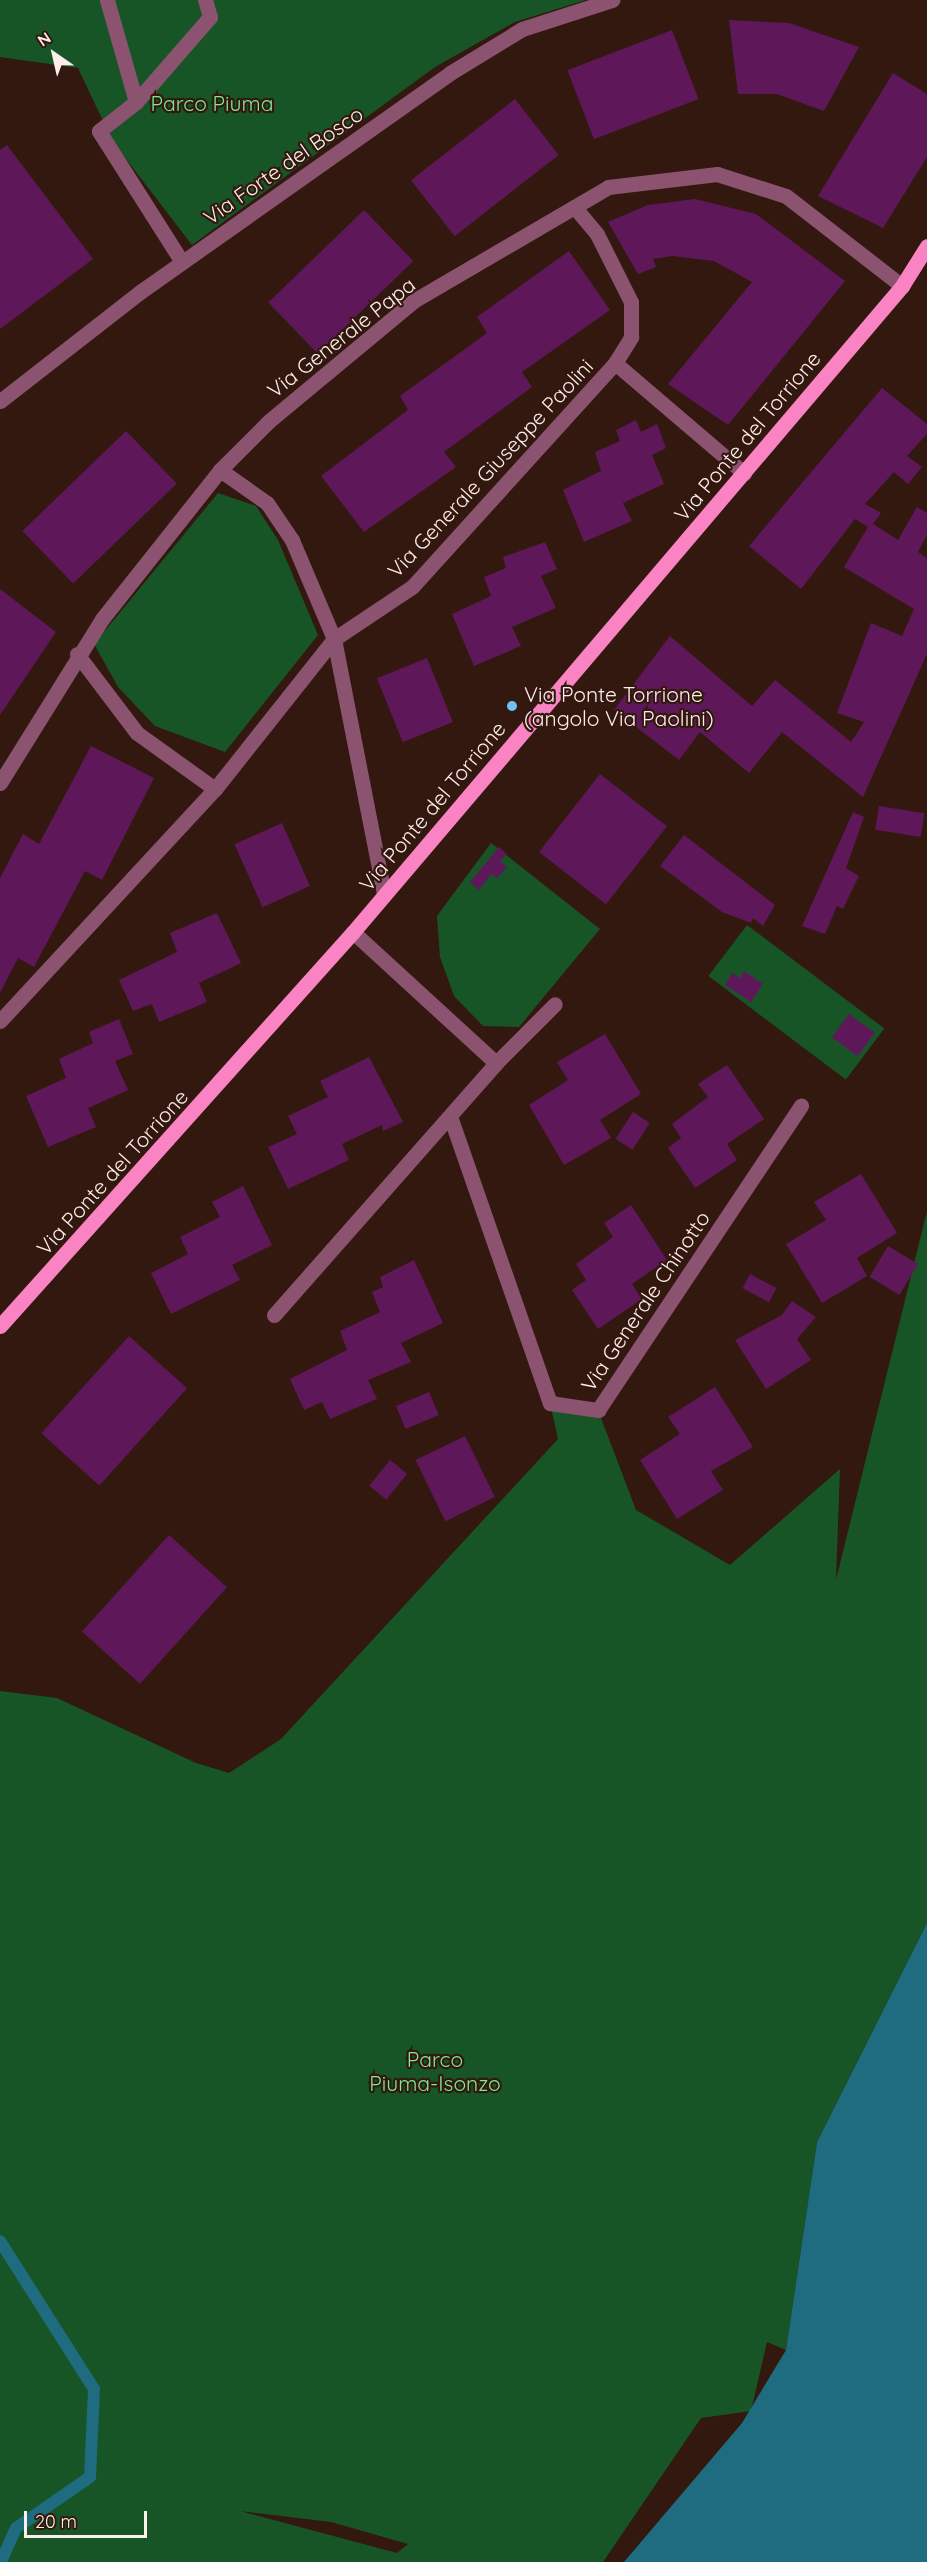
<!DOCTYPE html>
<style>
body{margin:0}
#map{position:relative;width:927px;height:2562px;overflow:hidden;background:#32180f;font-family:Quicksand,sans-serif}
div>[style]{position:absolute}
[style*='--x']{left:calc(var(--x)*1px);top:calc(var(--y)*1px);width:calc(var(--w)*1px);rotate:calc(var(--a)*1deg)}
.green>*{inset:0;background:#175527;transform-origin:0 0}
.water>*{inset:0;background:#1f6b7f}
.stream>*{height:12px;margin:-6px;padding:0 6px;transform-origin:6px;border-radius:6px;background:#1f6b7f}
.building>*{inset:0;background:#5e1859;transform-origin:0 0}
.minor>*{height:15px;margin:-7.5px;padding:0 7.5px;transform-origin:7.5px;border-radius:7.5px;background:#8c5371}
.major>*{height:15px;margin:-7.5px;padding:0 7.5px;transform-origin:7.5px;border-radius:7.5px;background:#fa83c3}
.dots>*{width:16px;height:16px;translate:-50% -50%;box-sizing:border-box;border:3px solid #32180f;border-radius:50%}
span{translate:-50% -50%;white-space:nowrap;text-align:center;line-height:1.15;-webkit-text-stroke:4.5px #32180f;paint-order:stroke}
.park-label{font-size:21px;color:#7dea90}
.street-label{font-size:21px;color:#fdeee9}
.poi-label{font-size:21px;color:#fdeee9}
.left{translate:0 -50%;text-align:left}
.north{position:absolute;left:24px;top:24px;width:60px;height:60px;-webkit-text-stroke:4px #32180f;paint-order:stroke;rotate:326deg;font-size:16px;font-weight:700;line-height:24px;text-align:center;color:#fdeee9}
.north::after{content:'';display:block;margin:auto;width:21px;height:27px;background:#fdeee9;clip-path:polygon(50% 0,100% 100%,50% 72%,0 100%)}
.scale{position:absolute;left:24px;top:2511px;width:123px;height:27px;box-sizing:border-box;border:3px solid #fdeee9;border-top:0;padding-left:8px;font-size:18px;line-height:21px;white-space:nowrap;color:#fdeee9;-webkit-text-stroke:4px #32180f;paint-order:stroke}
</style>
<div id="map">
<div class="green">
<div style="clip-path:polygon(0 0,586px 0,515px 22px,435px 67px,192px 245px,113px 142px,78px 68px,0 57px)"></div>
<div style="clip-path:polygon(218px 493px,256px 506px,278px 540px,318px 635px,225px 752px,155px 726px,118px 687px,94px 644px)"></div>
<div style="clip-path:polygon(491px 843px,600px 929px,519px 1027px,483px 1026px,454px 996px,440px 957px,437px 916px)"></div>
<div style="left:747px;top:925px;width:172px;height:64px;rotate:37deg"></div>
<div style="clip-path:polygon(evenodd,927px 1211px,927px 1923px,817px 2142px,786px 2350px,767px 2342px,751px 2411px,701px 2418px,603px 2562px,0 2562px,0 1691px,57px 1698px,196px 1763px,229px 1773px,281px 1739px,558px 1439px,550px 1403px,598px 1410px,636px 1510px,730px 1565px,840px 1469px,836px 1580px,927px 1211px,240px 2511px,331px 2522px,408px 2544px,397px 2553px,240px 2511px)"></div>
</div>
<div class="water">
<div style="clip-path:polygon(927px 1923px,927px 2562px,624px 2562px,742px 2423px,786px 2350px,817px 2142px)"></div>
</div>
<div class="stream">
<div style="--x:0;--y:2241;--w:175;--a:57.6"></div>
<div style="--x:94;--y:2389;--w:88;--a:92.6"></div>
<div style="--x:90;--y:2477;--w:90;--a:145.4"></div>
<div style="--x:16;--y:2528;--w:37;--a:114"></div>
</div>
<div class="building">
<div style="clip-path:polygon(729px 20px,789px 23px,859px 47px,824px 111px,777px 94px,738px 94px)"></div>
<div style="left:672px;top:30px;width:74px;height:112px;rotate:69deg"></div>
<div style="clip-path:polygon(893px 73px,927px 94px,927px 157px,883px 228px,818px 196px)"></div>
<div style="left:515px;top:99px;width:71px;height:132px;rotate:52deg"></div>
<div style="clip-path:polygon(7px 145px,93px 259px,0 329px,0 150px)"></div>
<div style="clip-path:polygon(695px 199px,756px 214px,845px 281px,728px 425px,668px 384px,752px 282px,714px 261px,672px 256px,653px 259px,656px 267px,638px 274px,608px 222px,648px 205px)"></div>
<div style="left:364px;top:210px;width:71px;height:133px;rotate:46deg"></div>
<div style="clip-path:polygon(569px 251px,610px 310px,522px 372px,532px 387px,444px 452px,456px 467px,364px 532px,321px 476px,408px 410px,400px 396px,487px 333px,477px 317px)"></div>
<div style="clip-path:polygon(882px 388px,927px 424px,927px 434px,907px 456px,922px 467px,908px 484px,894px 472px,865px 504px,881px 513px,873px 524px,898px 540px,917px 507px,927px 513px,927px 535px,918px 552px,927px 558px,927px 654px,863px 797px,782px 732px,749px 773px,700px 732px,679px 760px,614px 710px,670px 636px,752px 706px,775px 680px,851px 742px,864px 722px,837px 713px,871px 623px,902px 636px,914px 609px,844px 567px,868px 527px,855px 519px,801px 589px,749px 546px)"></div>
<div style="clip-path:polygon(636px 420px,641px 432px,657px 424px,666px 448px,652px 455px,664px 484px,623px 503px,632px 521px,584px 542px,563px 490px,601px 471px,595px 452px,620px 441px,616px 430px)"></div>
<div style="left:126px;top:431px;width:73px;height:144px;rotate:46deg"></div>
<div style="clip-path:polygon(545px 542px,557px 569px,541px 576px,556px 608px,512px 627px,521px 646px,474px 666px,452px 614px,491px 596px,484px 577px,506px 568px,503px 557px)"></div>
<div style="clip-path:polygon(0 589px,56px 632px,0 715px)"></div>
<div style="left:427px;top:658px;width:69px;height:54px;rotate:68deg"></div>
<div style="clip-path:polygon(91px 746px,154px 778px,102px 880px,85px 871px,34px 967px,18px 958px,0 993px,0 878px,23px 834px,39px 844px)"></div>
<div style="left:600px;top:774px;width:85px;height:99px;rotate:38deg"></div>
<div style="left:879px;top:806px;width:46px;height:24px;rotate:9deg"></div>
<div style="clip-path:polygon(853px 812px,864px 817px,846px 868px,859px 876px,843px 909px,837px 906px,825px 934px,802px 926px)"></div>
<div style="left:282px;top:823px;width:69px;height:52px;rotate:66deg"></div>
<div style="clip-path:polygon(684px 835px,775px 905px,763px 926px,753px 918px,751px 923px,722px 912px,660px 866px)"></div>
<div style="clip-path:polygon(499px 847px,507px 854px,500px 861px,507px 867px,497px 878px,491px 874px,479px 890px,470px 882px)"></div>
<div style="clip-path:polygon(217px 913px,241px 963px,199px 983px,207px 1002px,159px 1022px,152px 1004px,133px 1011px,119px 980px,177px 952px,170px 933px)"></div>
<div style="clip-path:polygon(744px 971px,763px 984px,751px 1002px,725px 985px,732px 973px,740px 978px)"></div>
<div style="left:849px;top:1014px;width:32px;height:29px;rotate:36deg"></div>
<div style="clip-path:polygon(119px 1019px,133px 1054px,115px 1061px,128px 1090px,88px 1108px,96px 1127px,48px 1147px,26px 1096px,66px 1078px,59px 1059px,93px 1043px,89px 1032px)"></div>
<div style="clip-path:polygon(605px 1034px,641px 1094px,600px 1120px,611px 1138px,564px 1165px,529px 1105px,568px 1080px,557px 1062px)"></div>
<div style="clip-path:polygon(369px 1057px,403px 1122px,383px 1131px,382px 1125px,342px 1144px,349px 1160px,288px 1189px,268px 1147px,297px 1134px,288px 1116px,328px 1097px,320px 1081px)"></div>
<div style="clip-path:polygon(727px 1065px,764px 1119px,727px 1144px,737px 1160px,695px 1188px,668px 1148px,681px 1138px,672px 1124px,708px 1097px,698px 1084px)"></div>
<div style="left:633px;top:1112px;width:20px;height:32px;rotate:33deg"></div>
<div style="clip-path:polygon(861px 1174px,897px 1233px,857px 1258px,867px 1276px,822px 1303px,786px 1244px,826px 1220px,814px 1202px)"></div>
<div style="clip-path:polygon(243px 1186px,272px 1245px,232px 1265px,240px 1280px,171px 1314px,151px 1273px,188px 1254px,180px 1237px,220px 1217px,212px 1202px)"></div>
<div style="clip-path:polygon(631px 1205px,667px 1260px,632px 1284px,642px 1299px,598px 1329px,572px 1290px,586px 1280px,576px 1264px,613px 1237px,604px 1223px)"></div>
<div style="left:888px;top:1246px;width:35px;height:36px;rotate:31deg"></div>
<div style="clip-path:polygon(414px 1260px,443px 1323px,401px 1343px,411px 1362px,368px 1380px,377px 1399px,330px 1419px,322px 1402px,304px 1410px,290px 1379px,347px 1350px,340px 1331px,380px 1312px,372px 1292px,383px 1287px,380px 1277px)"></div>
<div style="left:750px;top:1274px;width:30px;height:16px;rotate:28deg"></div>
<div style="clip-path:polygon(792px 1301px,816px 1317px,797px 1339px,811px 1360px,766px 1389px,735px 1340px,782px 1315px)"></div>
<div style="left:129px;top:1336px;width:78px;height:131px;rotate:42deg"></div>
<div style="clip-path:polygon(715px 1387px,753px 1447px,711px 1471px,723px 1490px,677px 1519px,640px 1460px,680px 1434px,668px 1417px)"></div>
<div style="left:429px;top:1392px;width:25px;height:36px;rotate:67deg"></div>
<div style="left:465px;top:1436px;width:68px;height:55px;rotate:64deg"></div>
<div style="left:390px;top:1460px;width:22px;height:33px;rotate:39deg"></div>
<div style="left:169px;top:1535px;width:78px;height:130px;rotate:42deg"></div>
</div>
<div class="minor">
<div style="--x:107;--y:0;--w:106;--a:74.1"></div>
<div style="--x:182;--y:262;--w:155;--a:-122.4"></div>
<div style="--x:99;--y:131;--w:47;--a:-38.1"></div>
<div style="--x:136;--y:102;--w:113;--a:-49"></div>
<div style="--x:210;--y:17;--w:18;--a:-106"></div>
<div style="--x:615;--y:363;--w:170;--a:40.5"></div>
<div style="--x:0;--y:401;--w:177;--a:-37.9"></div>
<div style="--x:140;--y:292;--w:380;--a:-35.2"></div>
<div style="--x:450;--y:73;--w:84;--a:-31.4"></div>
<div style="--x:522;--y:29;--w:95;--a:-17.9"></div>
<div style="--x:220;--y:470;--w:57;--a:35.1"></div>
<div style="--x:267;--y:503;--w:45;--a:56"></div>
<div style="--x:292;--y:540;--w:108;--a:67"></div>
<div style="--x:334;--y:639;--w:261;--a:78.9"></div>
<div style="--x:77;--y:654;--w:99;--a:52.8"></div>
<div style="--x:137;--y:733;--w:96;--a:35.7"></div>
<div style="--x:0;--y:783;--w:193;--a:-58.1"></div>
<div style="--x:102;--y:619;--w:190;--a:-51.6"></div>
<div style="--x:220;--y:470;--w:69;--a:-45"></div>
<div style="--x:269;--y:421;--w:190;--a:-39.7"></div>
<div style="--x:415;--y:300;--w:224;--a:-30.3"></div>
<div style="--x:608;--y:187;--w:110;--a:-6.8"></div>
<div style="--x:717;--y:174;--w:72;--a:17.7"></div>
<div style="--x:786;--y:196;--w:147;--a:37.8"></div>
<div style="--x:353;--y:932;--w:194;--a:42.5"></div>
<div style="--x:0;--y:1021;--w:316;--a:-47.2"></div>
<div style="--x:215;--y:789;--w:191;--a:-51.6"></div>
<div style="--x:334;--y:639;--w:94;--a:-33.7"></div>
<div style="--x:412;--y:587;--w:302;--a:-47.8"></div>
<div style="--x:615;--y:363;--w:31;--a:-58"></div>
<div style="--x:631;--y:337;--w:35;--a:-90"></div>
<div style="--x:631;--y:302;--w:76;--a:-116.6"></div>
<div style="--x:597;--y:234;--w:35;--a:-130"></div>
<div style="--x:451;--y:1119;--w:301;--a:70.8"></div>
<div style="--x:550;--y:1403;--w:49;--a:8.3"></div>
<div style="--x:598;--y:1410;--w:366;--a:-56.3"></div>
<div style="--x:274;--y:1315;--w:336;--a:-48.6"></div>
<div style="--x:496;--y:1063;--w:83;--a:-45"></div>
</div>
<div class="major">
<div style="--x:0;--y:1326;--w:529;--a:-48.14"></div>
<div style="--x:353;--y:932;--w:848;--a:-49.64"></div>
<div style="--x:902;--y:286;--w:47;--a:-58"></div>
</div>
<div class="dots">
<div style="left:512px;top:706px;background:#6bc3f2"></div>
</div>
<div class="park-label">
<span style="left:212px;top:103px">Parco Piuma</span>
<span style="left:435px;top:2071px">Parco<br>Piuma-Isonzo</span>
</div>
<div class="street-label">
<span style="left:283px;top:165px;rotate:-35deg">Via Forte del Bosco</span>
<span style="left:341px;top:337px;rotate:-38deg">Via Generale Papa</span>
<span style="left:747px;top:436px;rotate:-50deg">Via Ponte del Torrione</span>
<span style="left:490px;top:468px;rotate:-47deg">Via Generale Giuseppe Paolini</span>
<span style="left:432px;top:806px;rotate:-50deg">Via Ponte del Torrione</span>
<span style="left:112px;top:1172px;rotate:-48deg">Via Ponte del Torrione</span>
<span style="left:645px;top:1301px;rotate:-56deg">Via Generale Chinotto</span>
</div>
<div class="poi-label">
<span class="left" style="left:524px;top:706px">Via Ponte Torrione<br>(angolo Via Paolini)</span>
</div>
<div class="north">N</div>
<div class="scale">20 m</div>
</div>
